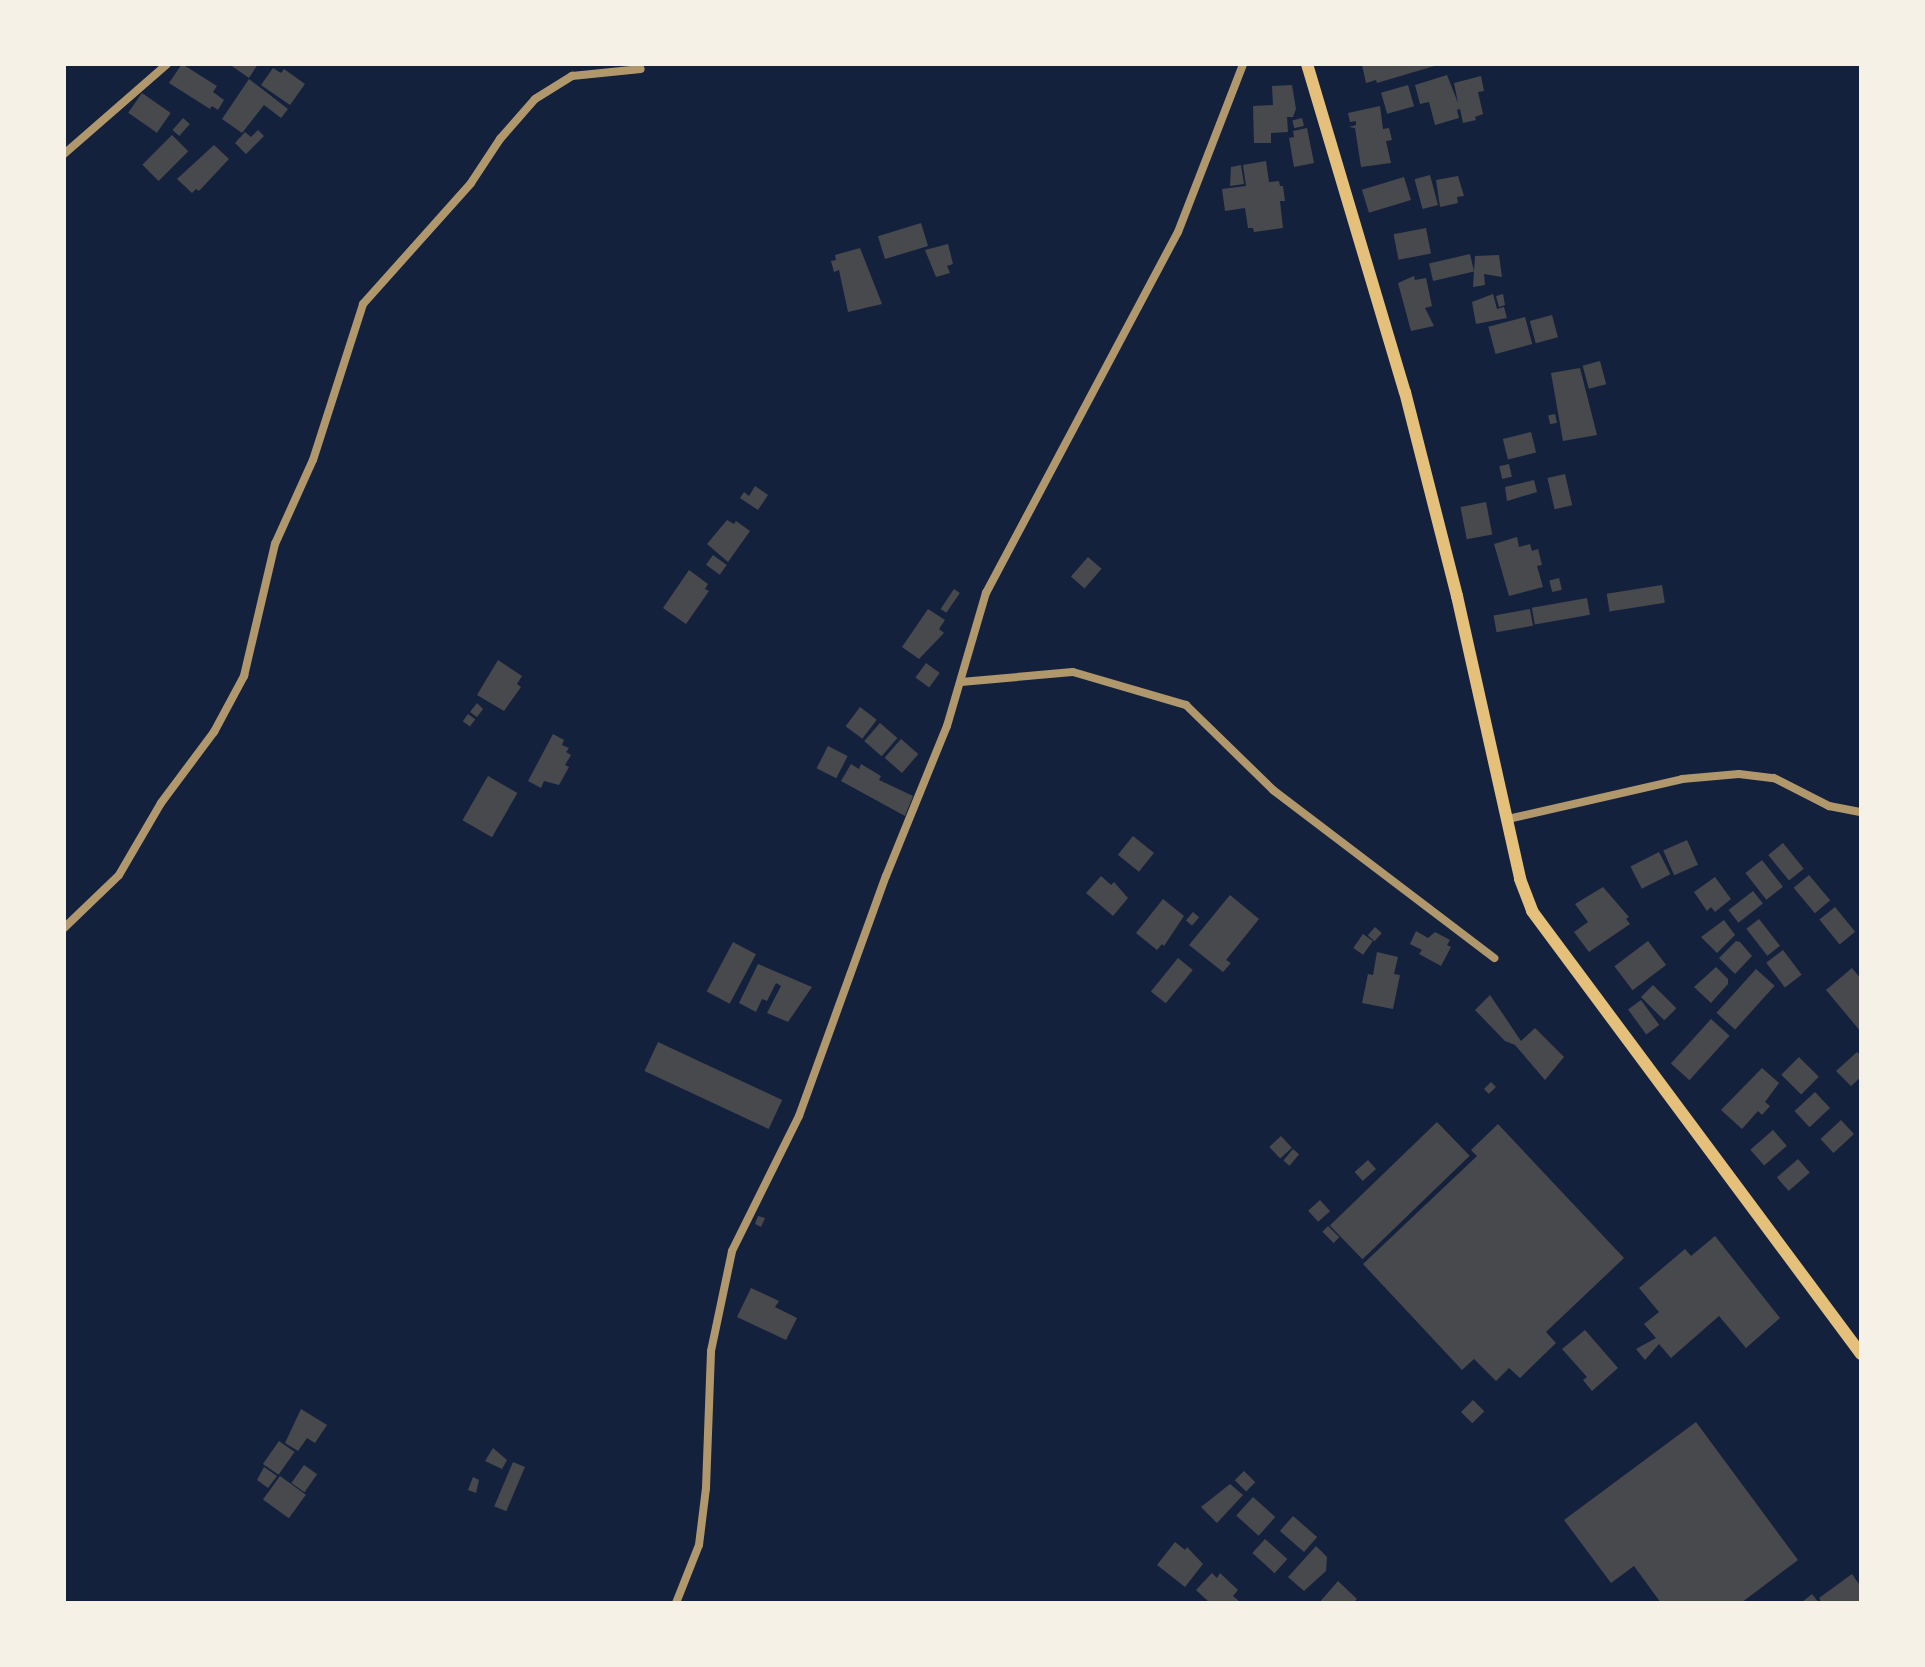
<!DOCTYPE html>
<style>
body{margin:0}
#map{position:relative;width:1925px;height:1667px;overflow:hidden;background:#14213d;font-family:"DejaVu Sans",sans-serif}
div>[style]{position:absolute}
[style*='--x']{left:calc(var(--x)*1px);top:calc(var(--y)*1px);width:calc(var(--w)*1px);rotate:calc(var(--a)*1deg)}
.building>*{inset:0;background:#48494c;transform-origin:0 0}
.minor>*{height:8px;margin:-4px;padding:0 4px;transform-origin:4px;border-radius:4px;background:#b1986c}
.primary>*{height:12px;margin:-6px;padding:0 6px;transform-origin:6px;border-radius:6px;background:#e5c07b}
span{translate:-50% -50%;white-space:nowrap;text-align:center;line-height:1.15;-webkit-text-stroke:6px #f6f1e7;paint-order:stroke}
.frame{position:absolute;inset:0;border:66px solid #f6f1e7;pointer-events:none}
</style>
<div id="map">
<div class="building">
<div style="clip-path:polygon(182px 64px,217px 86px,213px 92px,224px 100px,218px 110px,212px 106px,210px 109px,169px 83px)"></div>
<div style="clip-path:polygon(229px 64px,258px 64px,249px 78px)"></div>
<div style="clip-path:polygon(1441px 64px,1377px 83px,1376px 80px,1366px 83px,1362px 65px)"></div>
<div style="clip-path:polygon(273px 68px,281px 73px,284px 69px,305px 84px,290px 105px,261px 85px)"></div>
<div style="clip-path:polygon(1447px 75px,1458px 103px,1454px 83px,1481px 76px,1484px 91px,1478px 92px,1483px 114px,1475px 117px,1476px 120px,1463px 123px,1460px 109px,1457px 110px,1459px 118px,1435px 125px,1429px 102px,1420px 104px,1415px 85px)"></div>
<div style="clip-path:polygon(249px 79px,288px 109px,281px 118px,264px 105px,242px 133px,222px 119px)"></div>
<div style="clip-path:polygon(1292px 85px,1296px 109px,1293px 117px,1287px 117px,1288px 132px,1271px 133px,1271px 143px,1254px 143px,1253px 106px,1273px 105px,1272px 86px)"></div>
<div style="left:1408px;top:85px;width:22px;height:28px;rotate:74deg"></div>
<div style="left:142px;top:93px;width:35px;height:24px;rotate:35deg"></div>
<div style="clip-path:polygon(1380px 106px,1383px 129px,1389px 128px,1392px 140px,1386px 141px,1391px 163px,1361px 167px,1355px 128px,1349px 127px,1356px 125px,1356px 121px,1350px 122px,1348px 113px)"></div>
<div style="left:183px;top:118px;width:9px;height:16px;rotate:41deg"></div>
<div style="left:1302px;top:118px;width:8px;height:10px;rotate:76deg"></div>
<div style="clip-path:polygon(1307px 128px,1314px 163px,1294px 167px,1289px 138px,1294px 137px,1293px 131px)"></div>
<div style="clip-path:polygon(258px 130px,264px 136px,246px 154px,235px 143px,245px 132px,251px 137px)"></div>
<div style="left:172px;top:135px;width:23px;height:42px;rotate:45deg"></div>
<div style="clip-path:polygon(214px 145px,229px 159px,199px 191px,196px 189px,192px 193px,177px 179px)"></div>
<div style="clip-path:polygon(1266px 161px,1269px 182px,1279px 181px,1280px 186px,1283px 186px,1285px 201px,1280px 201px,1283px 228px,1254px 232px,1253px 228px,1248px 228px,1245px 208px,1225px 211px,1222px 189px,1246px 186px,1243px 165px)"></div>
<div style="clip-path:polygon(1241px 165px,1244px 184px,1230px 186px,1231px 167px)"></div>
<div style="left:1430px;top:175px;width:31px;height:16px;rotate:75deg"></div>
<div style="clip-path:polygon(1458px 176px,1464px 196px,1457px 197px,1458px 203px,1440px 207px,1436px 180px)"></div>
<div style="left:1404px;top:177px;width:24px;height:44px;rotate:73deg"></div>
<div style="left:921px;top:223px;width:24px;height:45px;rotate:73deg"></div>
<div style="left:1426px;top:228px;width:26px;height:33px;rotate:79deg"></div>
<div style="clip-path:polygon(948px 244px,953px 264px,947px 266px,950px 273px,936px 277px,925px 250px)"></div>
<div style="clip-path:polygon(860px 248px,882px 304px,848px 312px,839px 270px,834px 272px,831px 261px,836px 260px,835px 255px)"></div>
<div style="left:1470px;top:254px;width:18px;height:42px;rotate:77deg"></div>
<div style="clip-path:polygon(1499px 255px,1502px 277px,1484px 274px,1485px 285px,1473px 287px,1475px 256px)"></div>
<div style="clip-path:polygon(1414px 276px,1415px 280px,1426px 278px,1432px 306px,1425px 308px,1434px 326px,1411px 331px,1398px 283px)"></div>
<div style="clip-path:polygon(1493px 294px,1497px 309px,1504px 307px,1507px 318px,1476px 324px,1472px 302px)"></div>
<div style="clip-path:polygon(1503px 294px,1505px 305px,1499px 307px,1496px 296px)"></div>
<div style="left:1552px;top:315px;width:23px;height:23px;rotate:75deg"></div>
<div style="left:1525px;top:317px;width:28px;height:38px;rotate:75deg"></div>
<div style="left:1600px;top:361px;width:24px;height:18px;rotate:75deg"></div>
<div style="clip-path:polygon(1580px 368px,1597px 435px,1563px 441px,1551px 373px)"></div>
<div style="left:1555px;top:414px;width:9px;height:7px;rotate:77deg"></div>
<div style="left:1531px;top:432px;width:21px;height:29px;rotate:76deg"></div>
<div style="left:1509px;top:464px;width:13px;height:10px;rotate:77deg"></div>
<div style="left:1565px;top:474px;width:32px;height:18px;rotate:77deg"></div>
<div style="clip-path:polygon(1534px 480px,1537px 492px,1507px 501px,1505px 487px)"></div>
<div style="clip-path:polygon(755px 486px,768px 495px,758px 510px,740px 498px,744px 492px,749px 496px)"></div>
<div style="left:1486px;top:502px;width:33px;height:26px;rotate:79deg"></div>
<div style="clip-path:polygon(727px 520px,734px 524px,736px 521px,750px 531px,728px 562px,707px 544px)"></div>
<div style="clip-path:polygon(1517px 537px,1519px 547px,1530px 544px,1532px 551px,1538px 549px,1542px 565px,1537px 566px,1543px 587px,1509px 596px,1494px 544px)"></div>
<div style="left:713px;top:555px;width:17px;height:12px;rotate:36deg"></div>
<div style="left:1088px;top:557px;width:18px;height:26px;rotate:41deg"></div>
<div style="clip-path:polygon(689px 570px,708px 584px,705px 589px,709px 591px,686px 624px,663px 608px)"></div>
<div style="left:1559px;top:578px;width:12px;height:10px;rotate:76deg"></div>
<div style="left:1662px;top:585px;width:18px;height:56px;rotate:81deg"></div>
<div style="left:954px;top:589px;width:7px;height:24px;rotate:34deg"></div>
<div style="left:1587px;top:598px;width:17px;height:56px;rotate:80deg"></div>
<div style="clip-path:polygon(928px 609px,945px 620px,939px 629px,944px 633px,919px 659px,902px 647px)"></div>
<div style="left:1530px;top:609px;width:17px;height:37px;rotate:80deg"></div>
<div style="clip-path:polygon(498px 660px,522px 676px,517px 684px,521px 687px,504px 711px,477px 695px)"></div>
<div style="left:926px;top:663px;width:17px;height:18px;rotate:36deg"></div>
<div style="clip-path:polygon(477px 703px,483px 709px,477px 717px,470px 712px)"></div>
<div style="left:860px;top:707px;width:21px;height:24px;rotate:37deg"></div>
<div style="left:468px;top:714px;width:9px;height:9px;rotate:36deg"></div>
<div style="left:880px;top:723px;width:23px;height:24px;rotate:41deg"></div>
<div style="clip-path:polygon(553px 734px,564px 740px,562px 745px,569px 748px,566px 752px,571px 755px,565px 765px,569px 767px,559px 785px,544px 781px,541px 788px,528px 781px)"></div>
<div style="left:901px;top:739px;width:23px;height:25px;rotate:41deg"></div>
<div style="left:828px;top:746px;width:22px;height:25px;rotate:27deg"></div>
<div style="clip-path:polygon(851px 764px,859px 769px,861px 764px,881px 776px,879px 780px,913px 796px,905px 816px,841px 781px)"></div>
<div style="left:488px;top:776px;width:34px;height:51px;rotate:30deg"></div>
<div style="left:1133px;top:836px;width:27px;height:24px;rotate:39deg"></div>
<div style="left:1687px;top:840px;width:27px;height:26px;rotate:66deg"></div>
<div style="left:1783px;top:843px;width:33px;height:19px;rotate:51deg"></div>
<div style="left:1659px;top:852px;width:25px;height:32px;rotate:63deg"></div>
<div style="left:1762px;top:860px;width:34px;height:21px;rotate:52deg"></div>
<div style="left:1809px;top:875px;width:33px;height:20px;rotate:50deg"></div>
<div style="clip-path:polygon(1101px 876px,1111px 885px,1114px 882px,1128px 898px,1113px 916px,1086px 893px)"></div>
<div style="clip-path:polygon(1715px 877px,1731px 899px,1715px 912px,1711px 907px,1707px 911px,1694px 892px)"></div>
<div style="clip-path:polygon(1603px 887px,1629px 917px,1626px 919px,1630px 924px,1589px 952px,1574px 932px,1588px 922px,1575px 904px)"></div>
<div style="left:1753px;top:891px;width:16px;height:31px;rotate:52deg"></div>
<div style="clip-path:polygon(1230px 895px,1259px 919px,1226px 960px,1231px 963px,1223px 972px,1189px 945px)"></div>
<div style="clip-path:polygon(1163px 899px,1184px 916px,1164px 946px,1162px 944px,1157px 950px,1136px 933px)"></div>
<div style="left:1835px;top:907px;width:32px;height:20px;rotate:51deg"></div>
<div style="left:1193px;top:912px;width:8px;height:11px;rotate:40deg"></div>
<div style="left:1759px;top:919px;width:34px;height:16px;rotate:52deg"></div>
<div style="clip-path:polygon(1724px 920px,1735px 935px,1717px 953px,1701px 937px)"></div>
<div style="left:1375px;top:927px;width:9px;height:11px;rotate:41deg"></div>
<div style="clip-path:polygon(1416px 931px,1428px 938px,1435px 932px,1450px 940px,1447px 945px,1451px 947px,1441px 966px,1419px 954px,1422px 950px,1410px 944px)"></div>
<div style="left:1363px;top:934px;width:12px;height:17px;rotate:35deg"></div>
<div style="left:1648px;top:941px;width:30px;height:42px;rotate:53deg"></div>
<div style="clip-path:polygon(1736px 941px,1740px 942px,1752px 956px,1735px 974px,1719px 958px)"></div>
<div style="left:733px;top:942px;width:26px;height:56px;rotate:28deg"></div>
<div style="left:1783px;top:950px;width:31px;height:21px;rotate:53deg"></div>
<div style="clip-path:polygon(1377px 952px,1398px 957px,1394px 974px,1400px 975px,1393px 1009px,1362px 1003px,1368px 974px,1373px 975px)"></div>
<div style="left:1178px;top:958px;width:19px;height:43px;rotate:39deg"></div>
<div style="clip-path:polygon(758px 964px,812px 987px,788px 1022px,767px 1013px,781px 986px,776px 983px,767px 1001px,762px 999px,756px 1012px,739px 1003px)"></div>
<div style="clip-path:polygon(1716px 967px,1728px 979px,1728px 984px,1711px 1003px,1694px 987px)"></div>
<div style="clip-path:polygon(1852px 968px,1861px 979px,1861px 1032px,1826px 990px)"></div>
<div style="left:1756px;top:969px;width:25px;height:59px;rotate:42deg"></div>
<div style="left:1653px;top:985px;width:33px;height:17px;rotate:45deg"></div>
<div style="clip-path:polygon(1490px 995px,1521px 1041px,1535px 1028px,1564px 1057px,1545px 1080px,1515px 1045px,1505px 1041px,1475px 1010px)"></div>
<div style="left:1641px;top:1000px;width:31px;height:16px;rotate:54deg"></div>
<div style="left:1711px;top:1019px;width:25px;height:60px;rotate:42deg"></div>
<div style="left:658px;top:1042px;width:137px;height:32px;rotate:25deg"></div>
<div style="clip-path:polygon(1857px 1052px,1861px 1056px,1861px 1077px,1851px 1086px,1836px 1071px)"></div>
<div style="left:1799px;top:1057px;width:28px;height:25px;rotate:45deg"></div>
<div style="clip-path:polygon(1762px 1068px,1779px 1083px,1765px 1102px,1770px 1106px,1762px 1115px,1758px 1111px,1742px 1129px,1721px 1110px)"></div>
<div style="left:1491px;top:1082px;width:7px;height:10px;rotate:45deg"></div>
<div style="left:1815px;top:1092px;width:22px;height:28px;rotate:47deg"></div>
<div style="left:1841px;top:1120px;width:19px;height:28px;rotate:47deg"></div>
<div style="left:1437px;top:1122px;width:47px;height:149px;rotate:46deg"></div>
<div style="clip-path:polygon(1498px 1124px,1624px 1258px,1546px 1332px,1556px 1343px,1520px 1378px,1509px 1368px,1496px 1381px,1474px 1359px,1462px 1370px,1363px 1264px,1477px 1156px,1471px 1150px)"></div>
<div style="left:1773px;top:1130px;width:21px;height:30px;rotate:49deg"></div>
<div style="left:1281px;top:1136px;width:16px;height:16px;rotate:47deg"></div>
<div style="left:1293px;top:1149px;width:8px;height:15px;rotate:40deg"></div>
<div style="left:1798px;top:1159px;width:18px;height:28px;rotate:49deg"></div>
<div style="left:1368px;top:1160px;width:12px;height:18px;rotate:48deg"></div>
<div style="left:1320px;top:1200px;width:15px;height:16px;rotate:48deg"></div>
<div style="clip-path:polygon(758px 1216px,765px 1218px,761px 1227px,755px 1224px)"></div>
<div style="left:1328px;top:1226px;width:16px;height:8px;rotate:45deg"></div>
<div style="clip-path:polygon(1715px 1236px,1780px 1318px,1746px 1348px,1719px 1316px,1671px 1358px,1659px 1344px,1645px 1360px,1636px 1349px,1656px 1338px,1644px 1324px,1659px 1312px,1639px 1288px,1685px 1249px,1691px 1256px)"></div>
<div style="clip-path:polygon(751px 1288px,779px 1301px,775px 1307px,797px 1318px,786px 1340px,737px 1317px)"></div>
<div style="clip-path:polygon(1585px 1330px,1618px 1368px,1592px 1391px,1583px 1380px,1587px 1377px,1562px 1349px)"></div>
<div style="left:1473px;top:1400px;width:16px;height:17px;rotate:45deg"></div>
<div style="clip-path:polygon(301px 1409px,327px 1425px,315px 1443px,307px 1438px,298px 1451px,285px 1443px)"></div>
<div style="clip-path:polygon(1696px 1422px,1798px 1560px,1741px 1603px,1661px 1603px,1634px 1566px,1611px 1583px,1564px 1520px)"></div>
<div style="left:279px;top:1441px;width:19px;height:28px;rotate:35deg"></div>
<div style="clip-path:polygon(493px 1448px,507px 1460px,502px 1469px,485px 1461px)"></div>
<div style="left:513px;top:1462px;width:13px;height:48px;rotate:23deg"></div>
<div style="left:304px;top:1465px;width:16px;height:22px;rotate:35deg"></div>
<div style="clip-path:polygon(264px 1467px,277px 1476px,268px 1488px,257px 1480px)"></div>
<div style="left:1244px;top:1471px;width:16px;height:13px;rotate:45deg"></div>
<div style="left:280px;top:1476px;width:32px;height:29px;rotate:36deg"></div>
<div style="clip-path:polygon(473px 1477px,479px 1480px,476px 1493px,468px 1490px)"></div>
<div style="clip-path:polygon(1230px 1484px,1243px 1495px,1217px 1523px,1201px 1507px)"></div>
<div style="left:1253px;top:1497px;width:30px;height:25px;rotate:42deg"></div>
<div style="left:1293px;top:1516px;width:32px;height:20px;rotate:41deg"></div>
<div style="left:1265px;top:1539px;width:30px;height:19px;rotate:42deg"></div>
<div style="clip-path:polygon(1175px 1542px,1185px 1550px,1187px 1547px,1203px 1564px,1185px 1587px,1157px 1565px)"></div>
<div style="clip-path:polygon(1316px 1546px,1327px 1557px,1326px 1571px,1304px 1591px,1288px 1577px)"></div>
<div style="clip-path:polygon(1212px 1573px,1217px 1578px,1220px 1573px,1238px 1590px,1233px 1596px,1241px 1603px,1210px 1603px,1196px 1590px)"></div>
<div style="clip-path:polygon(1852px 1574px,1861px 1587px,1861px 1603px,1822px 1603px,1819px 1598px)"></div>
<div style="clip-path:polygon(1338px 1581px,1357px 1599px,1353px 1603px,1319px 1603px)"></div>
<div style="clip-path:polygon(1812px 1594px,1819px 1603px,1801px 1603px)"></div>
</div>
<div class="minor">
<div style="--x:64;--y:154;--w:137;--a:-41.1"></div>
<div style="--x:961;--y:682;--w:112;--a:-5.1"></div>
<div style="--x:1073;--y:672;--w:118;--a:16.3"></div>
<div style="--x:1186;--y:705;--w:122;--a:44.3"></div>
<div style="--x:1273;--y:790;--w:278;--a:37.2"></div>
<div style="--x:1508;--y:819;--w:179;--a:-12.9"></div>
<div style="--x:1682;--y:779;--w:57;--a:-5"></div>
<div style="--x:1739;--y:774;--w:35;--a:7"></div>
<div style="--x:1774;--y:778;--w:62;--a:27"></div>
<div style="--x:1829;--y:806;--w:33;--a:11"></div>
<div style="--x:64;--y:928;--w:76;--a:-43.9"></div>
<div style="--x:119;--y:875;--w:83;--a:-59.7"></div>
<div style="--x:161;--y:803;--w:89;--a:-53.3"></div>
<div style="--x:214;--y:732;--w:64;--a:-61.8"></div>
<div style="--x:244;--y:676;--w:136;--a:-76.8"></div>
<div style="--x:275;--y:544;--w:92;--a:-65.7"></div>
<div style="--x:313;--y:460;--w:164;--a:-72.2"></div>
<div style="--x:363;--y:304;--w:162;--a:-48.2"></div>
<div style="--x:471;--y:183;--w:53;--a:-56.6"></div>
<div style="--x:500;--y:139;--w:53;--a:-48.8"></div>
<div style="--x:535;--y:99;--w:44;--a:-31.9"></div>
<div style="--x:572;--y:76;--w:69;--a:-5.8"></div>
<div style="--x:676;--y:1603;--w:62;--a:-68.4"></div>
<div style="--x:699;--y:1545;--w:57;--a:-83"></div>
<div style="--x:706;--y:1488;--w:137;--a:-87.9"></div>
<div style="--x:711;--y:1351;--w:102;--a:-78.1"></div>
<div style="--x:732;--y:1251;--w:151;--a:-63.6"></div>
<div style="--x:799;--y:1116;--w:255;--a:-70.1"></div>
<div style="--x:886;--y:876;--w:162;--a:-67.9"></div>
<div style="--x:947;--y:726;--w:139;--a:-73.7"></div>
<div style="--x:986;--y:593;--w:409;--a:-62"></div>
<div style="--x:1178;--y:232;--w:180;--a:-68.8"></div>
</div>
<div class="primary">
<div style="--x:1307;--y:64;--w:342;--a:73.4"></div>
<div style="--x:1405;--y:392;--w:211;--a:75.7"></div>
<div style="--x:1457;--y:596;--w:290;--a:77.4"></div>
<div style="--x:1520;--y:879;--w:34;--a:69"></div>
<div style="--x:1532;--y:911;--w:552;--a:53.4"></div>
</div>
<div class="frame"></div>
</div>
